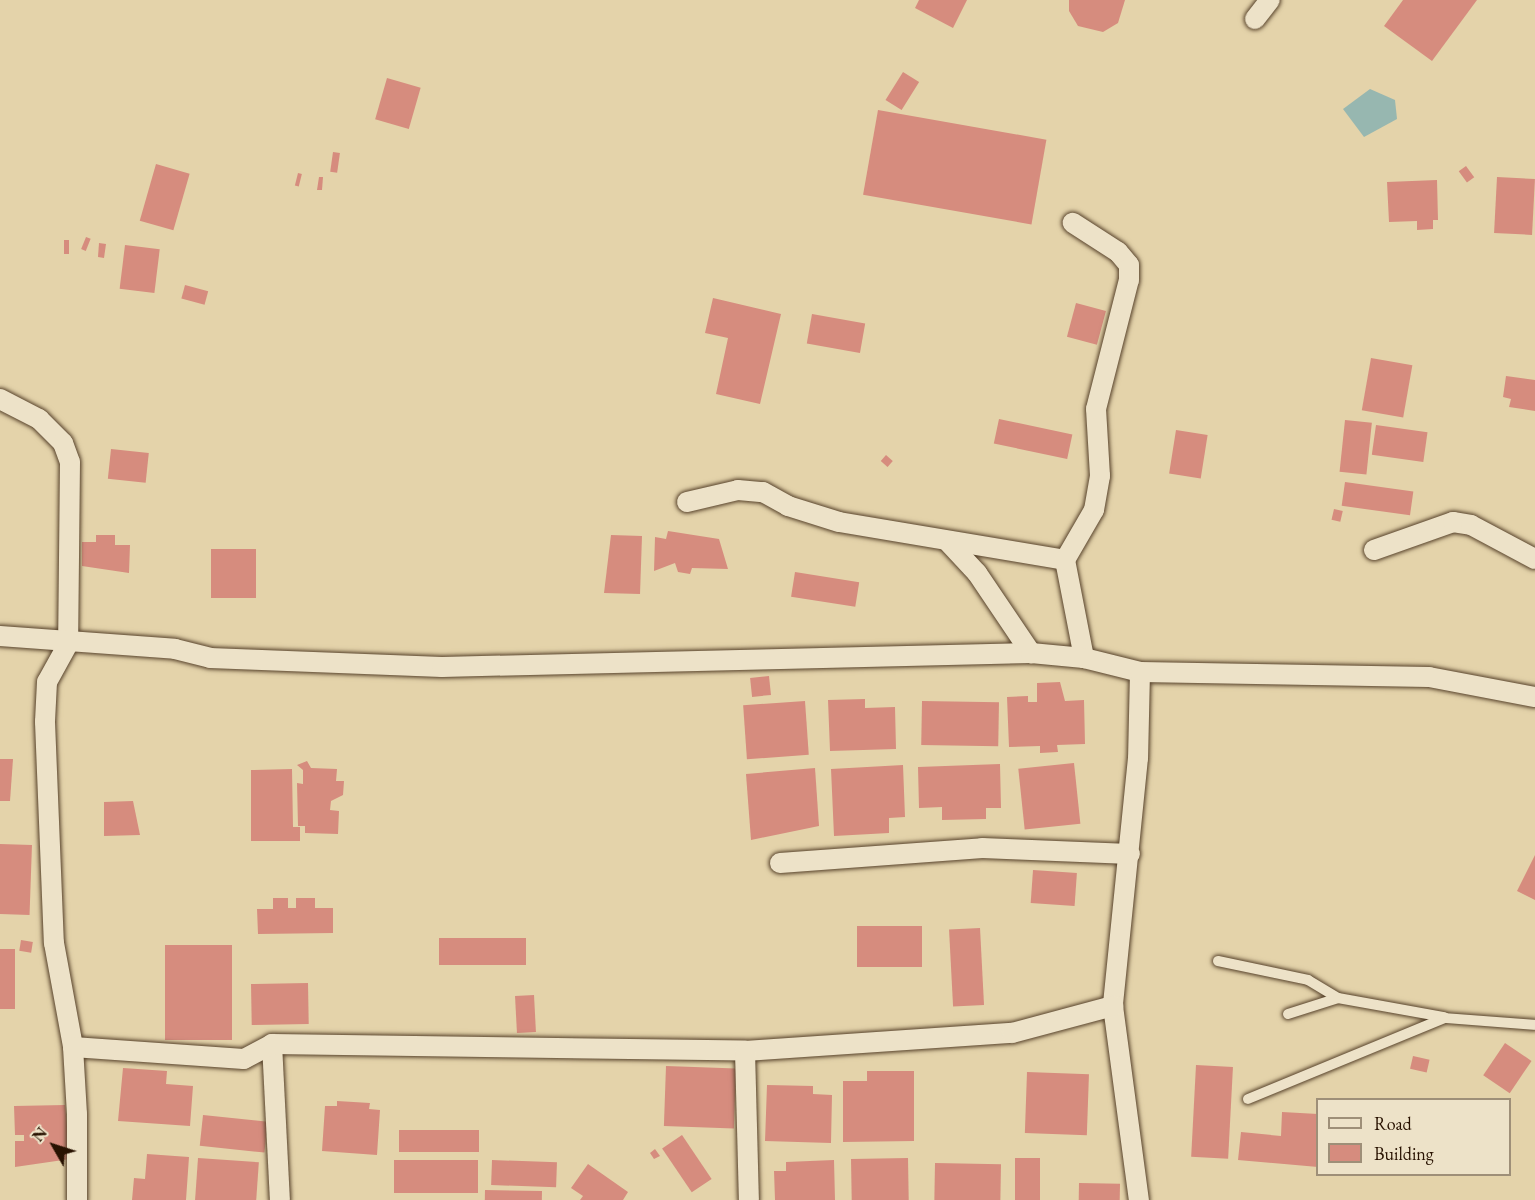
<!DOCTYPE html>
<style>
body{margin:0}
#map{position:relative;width:1535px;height:1200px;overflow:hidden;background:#e4d3aa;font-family:"EB Garamond",serif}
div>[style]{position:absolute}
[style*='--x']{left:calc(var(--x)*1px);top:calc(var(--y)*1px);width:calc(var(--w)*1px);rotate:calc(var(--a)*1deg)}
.water>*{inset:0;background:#97b7b0}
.building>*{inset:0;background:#d68c7e;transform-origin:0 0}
.roads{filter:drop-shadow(0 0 2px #57422b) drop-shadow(0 0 2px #57422b)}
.service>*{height:10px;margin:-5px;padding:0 5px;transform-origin:5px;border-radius:5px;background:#ede2c8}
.minor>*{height:20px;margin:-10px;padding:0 10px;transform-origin:10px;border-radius:10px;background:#ede2c8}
span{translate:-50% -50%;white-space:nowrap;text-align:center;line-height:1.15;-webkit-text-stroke:6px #ede2c8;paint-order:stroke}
.legend{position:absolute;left:1316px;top:1098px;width:195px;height:78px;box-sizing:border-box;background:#ede2c8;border:2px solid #9e8f78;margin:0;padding:8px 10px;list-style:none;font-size:18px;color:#281201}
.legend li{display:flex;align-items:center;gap:12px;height:30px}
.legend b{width:30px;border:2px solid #9e8f78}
.north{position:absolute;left:24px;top:1116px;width:60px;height:60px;-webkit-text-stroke:4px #ede2c8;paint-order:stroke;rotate:309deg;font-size:16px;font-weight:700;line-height:24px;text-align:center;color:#281201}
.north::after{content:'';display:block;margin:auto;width:21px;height:27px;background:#281201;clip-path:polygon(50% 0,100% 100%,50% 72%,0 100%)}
</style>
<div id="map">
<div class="water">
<div style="clip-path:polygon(1370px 89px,1395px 100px,1397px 119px,1364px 137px,1343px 109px)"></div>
</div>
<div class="building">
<div style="clip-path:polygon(919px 0,967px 0,953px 28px,915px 8px)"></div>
<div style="clip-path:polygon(1125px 0,1118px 23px,1103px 32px,1078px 26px,1069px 11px,1069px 0)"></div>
<div style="clip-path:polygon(1403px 0,1477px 0,1432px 61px,1384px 26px)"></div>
<div style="left:903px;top:72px;width:19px;height:33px;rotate:32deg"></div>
<div style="left:387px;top:78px;width:35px;height:43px;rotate:16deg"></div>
<div style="left:878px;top:110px;width:171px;height:86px;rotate:10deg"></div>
<div style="left:333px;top:152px;width:7px;height:20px;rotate:8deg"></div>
<div style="left:156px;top:164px;width:35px;height:59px;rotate:16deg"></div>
<div style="left:1466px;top:166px;width:14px;height:9px;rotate:54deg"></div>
<div style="left:298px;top:173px;width:4px;height:13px;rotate:14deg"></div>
<div style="clip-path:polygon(319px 177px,323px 177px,322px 190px,317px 190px)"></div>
<div style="left:1497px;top:177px;width:38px;height:56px;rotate:3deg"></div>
<div style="clip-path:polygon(1437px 180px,1438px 220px,1433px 220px,1433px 229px,1417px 230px,1417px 221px,1389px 222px,1387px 182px)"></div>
<div style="left:86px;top:237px;width:5px;height:13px;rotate:22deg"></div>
<div style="left:64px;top:240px;width:5px;height:14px"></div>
<div style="clip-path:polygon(99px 243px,106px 244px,104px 258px,98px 257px)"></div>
<div style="left:125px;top:245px;width:35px;height:44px;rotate:7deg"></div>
<div style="left:185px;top:285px;width:24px;height:14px;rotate:15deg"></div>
<div style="clip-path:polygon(713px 298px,781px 314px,760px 404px,716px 394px,728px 338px,705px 333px)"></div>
<div style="left:1076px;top:303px;width:31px;height:35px;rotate:15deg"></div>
<div style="left:812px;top:314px;width:54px;height:30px;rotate:10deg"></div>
<div style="left:1371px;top:358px;width:42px;height:53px;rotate:10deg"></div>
<div style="clip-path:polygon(1506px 376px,1535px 380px,1535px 411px,1509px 407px,1511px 399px,1503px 397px)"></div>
<div style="left:999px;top:419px;width:75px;height:25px;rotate:12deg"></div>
<div style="left:1345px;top:420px;width:27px;height:52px;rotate:6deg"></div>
<div style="left:1376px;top:425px;width:52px;height:30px;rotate:8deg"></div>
<div style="left:1176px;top:430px;width:32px;height:44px;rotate:9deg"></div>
<div style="left:111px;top:449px;width:38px;height:30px;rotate:6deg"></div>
<div style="left:886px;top:455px;width:9px;height:8px;rotate:41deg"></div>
<div style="left:1345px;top:482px;width:69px;height:24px;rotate:8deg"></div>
<div style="left:1334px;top:509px;width:9px;height:11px;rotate:13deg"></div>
<div style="clip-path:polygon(668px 531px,719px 539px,728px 569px,692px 568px,690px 574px,678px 572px,675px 563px,654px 571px,655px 537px,666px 539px)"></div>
<div style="clip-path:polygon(96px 535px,115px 535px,115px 545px,130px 545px,129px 573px,82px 566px,82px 542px,96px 542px)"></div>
<div style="clip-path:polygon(611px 535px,642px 536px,640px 594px,604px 593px)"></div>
<div style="left:256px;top:549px;width:49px;height:45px;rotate:90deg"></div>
<div style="left:795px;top:572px;width:65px;height:25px;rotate:9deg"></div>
<div style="left:769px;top:676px;width:19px;height:19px;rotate:84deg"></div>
<div style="clip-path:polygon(1060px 682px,1065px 701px,1084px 700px,1085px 744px,1057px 745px,1058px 752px,1040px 753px,1040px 746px,1009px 747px,1007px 697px,1028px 696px,1028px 702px,1037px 702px,1037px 683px)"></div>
<div style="clip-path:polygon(865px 699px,865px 708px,895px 707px,896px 749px,830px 751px,828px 700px)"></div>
<div style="left:805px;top:701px;width:54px;height:62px;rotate:86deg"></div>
<div style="left:922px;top:701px;width:77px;height:44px;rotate:1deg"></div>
<div style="clip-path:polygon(0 759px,13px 759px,10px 801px,0 801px)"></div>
<div style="clip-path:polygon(307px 761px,311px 768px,337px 769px,336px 781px,344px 781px,343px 795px,331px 801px,330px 810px,339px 811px,338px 834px,305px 833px,305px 826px,298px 826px,297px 783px,303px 784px,303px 770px,297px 765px)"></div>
<div style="left:1074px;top:763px;width:61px;height:56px;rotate:84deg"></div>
<div style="clip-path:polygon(1000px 764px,1001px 808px,986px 808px,986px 819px,942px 820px,942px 807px,919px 808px,918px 767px)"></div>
<div style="clip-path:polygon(903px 765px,905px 817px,889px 818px,889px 833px,834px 836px,831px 769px)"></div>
<div style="clip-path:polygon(815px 768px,819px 826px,751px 840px,746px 774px)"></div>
<div style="clip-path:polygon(292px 769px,293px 827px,300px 827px,300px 841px,251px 841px,251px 770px)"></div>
<div style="clip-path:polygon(133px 801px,140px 835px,104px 836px,104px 802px)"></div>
<div style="left:0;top:844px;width:32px;height:70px;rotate:2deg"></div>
<div style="clip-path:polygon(1535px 855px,1535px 900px,1517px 891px)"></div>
<div style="left:1033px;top:870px;width:44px;height:33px;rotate:4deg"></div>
<div style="clip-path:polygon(273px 898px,288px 898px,288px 908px,296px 908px,296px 898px,315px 898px,315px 908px,333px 908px,333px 933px,258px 934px,257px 909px,273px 909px)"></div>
<div style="left:857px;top:926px;width:65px;height:41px"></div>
<div style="left:980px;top:928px;width:77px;height:31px;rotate:87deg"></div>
<div style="left:439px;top:938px;width:87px;height:27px"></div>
<div style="left:21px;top:940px;width:12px;height:11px;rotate:9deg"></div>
<div style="left:165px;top:945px;width:67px;height:95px"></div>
<div style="left:0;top:949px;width:15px;height:60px"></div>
<div style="left:308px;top:983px;width:41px;height:57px;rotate:89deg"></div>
<div style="left:534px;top:995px;width:37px;height:19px;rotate:87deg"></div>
<div style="left:1505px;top:1043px;width:32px;height:39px;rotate:34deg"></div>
<div style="left:1413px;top:1056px;width:17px;height:13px;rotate:13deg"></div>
<div style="left:1196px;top:1065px;width:37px;height:92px;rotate:3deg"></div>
<div style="left:666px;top:1066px;width:70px;height:60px;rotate:2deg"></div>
<div style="clip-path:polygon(123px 1068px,167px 1071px,166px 1084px,193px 1086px,190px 1126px,118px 1121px)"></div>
<div style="clip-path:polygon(867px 1071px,914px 1071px,914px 1141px,843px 1142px,843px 1081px,867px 1081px)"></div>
<div style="left:1027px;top:1072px;width:62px;height:61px;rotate:2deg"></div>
<div style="clip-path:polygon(767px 1085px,813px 1086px,813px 1094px,832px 1095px,831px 1143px,765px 1141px)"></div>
<div style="clip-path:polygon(337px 1101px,370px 1103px,369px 1109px,380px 1110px,377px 1155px,322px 1151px,325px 1106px,337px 1106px)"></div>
<div style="clip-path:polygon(65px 1105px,70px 1159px,15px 1167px,15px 1141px,24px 1141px,24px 1135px,15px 1135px,14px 1106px)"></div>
<div style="clip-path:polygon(1282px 1112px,1318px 1114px,1318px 1167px,1238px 1160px,1241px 1132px,1281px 1136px)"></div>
<div style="left:203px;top:1115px;width:65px;height:31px;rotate:6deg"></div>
<div style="left:479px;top:1130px;width:22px;height:80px;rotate:90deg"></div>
<div style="left:682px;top:1135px;width:53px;height:24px;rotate:56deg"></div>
<div style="clip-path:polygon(655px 1149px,660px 1156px,654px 1159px,650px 1153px)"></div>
<div style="clip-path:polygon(147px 1154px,189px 1157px,186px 1200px,132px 1200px,134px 1178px,145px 1179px)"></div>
<div style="left:198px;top:1158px;width:61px;height:42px;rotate:4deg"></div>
<div style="left:908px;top:1158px;width:42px;height:57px;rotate:89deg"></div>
<div style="left:1015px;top:1158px;width:25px;height:42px"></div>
<div style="left:478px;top:1160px;width:33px;height:84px;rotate:90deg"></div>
<div style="left:492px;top:1160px;width:65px;height:25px;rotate:2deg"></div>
<div style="clip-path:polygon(834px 1160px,835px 1200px,775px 1200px,774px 1171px,786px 1171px,786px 1162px)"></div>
<div style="left:935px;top:1163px;width:66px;height:37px;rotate:1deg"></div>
<div style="clip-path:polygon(588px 1164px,628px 1192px,623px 1200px,580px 1200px,583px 1196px,571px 1188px)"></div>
<div style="left:1079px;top:1183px;width:41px;height:17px;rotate:1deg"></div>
<div style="left:485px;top:1190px;width:57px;height:10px;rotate:1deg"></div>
</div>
<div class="roads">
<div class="service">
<div style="--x:1218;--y:961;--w:92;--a:11.9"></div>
<div style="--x:1308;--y:980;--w:35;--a:31"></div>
<div style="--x:1288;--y:1014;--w:52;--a:-17.7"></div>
<div style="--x:1338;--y:998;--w:108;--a:10.2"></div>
<div style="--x:1248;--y:1099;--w:213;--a:-22.4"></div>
<div style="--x:1445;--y:1018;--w:90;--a:4.4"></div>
</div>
<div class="minor">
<div style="--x:1255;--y:19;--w:24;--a:-52"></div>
<div style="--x:0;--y:399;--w:44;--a:27.1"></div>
<div style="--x:39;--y:419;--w:34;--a:45"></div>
<div style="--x:63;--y:443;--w:20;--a:70"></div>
<div style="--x:70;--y:462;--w:182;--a:90.6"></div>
<div style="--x:68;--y:644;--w:43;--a:118.9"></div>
<div style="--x:47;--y:682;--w:40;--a:92.9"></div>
<div style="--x:45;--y:722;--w:221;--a:87.7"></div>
<div style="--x:54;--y:943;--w:106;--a:79.6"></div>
<div style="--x:73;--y:1047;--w:67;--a:86.6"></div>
<div style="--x:77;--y:1114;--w:86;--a:90"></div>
<div style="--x:687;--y:502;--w:52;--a:-13.2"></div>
<div style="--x:738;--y:490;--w:25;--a:5"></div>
<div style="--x:763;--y:492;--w:29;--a:29"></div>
<div style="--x:788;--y:506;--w:53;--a:17.4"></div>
<div style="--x:839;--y:522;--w:229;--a:9.5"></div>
<div style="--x:1065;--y:560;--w:100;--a:79"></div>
<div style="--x:949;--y:543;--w:41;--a:47"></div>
<div style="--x:977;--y:573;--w:97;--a:56"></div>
<div style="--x:1374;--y:550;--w:84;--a:-19.5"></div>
<div style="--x:1453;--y:522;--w:18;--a:9"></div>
<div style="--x:1471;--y:525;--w:72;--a:28"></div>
<div style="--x:1065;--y:560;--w:58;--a:-59.9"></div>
<div style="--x:1094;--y:510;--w:35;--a:-80"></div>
<div style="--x:1100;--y:476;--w:67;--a:-93.4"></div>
<div style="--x:1096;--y:409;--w:133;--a:-75.7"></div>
<div style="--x:1129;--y:280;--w:15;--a:-90"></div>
<div style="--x:1129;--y:265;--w:17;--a:-130"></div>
<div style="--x:1118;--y:252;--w:54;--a:-147.2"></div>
<div style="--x:0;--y:636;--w:175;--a:4.2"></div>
<div style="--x:175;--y:649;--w:36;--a:14"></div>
<div style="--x:210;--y:658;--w:232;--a:2.2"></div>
<div style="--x:442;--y:667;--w:589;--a:-1.36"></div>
<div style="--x:1031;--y:653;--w:53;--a:5.4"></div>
<div style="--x:1084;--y:658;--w:58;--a:14"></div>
<div style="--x:1140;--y:672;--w:86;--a:91.3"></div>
<div style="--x:1138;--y:758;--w:249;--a:95.8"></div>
<div style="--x:1113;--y:1006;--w:196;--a:82.4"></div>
<div style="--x:1140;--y:672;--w:289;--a:1"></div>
<div style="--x:1429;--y:677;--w:108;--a:10.7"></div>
<div style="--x:780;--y:863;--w:203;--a:-4.2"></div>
<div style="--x:982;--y:848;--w:148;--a:2.3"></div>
<div style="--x:272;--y:1044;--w:156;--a:87.1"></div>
<div style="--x:73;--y:1047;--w:171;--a:4"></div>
<div style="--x:244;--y:1059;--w:32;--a:-28"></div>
<div style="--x:272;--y:1044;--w:473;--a:0.8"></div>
<div style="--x:745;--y:1051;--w:268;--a:-3.9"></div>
<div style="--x:1012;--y:1033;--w:105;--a:-15"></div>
<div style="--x:745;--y:1051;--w:149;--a:88.5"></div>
</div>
</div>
<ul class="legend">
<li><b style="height:8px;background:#ede2c8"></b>Road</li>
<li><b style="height:16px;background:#d68c7e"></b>Building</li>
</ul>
<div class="north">N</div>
</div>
